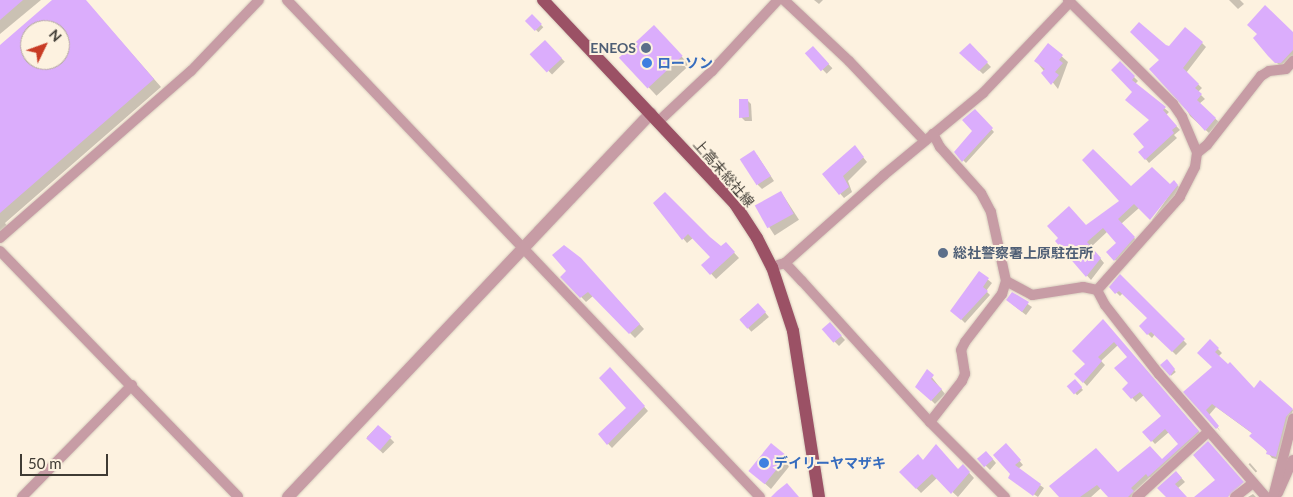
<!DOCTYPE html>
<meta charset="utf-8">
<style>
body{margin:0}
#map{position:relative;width:1293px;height:497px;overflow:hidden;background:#fdf2e0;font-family:Lato,"Noto Sans JP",sans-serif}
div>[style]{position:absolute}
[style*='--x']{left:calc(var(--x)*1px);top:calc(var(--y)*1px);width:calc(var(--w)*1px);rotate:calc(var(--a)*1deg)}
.shadow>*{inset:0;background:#0003;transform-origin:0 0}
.building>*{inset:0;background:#dbadfc;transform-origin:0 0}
.roads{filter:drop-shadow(0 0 1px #d7cdbe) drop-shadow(0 0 1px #d7cdbe)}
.minor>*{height:10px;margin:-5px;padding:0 5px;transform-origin:5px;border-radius:5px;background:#c79ca5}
.tertiary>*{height:12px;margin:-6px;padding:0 6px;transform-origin:6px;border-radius:6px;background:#c79ca5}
.primary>*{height:12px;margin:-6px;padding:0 6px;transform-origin:6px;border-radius:6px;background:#9b5165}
.dots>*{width:14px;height:14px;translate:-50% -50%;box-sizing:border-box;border:2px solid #fdf2e0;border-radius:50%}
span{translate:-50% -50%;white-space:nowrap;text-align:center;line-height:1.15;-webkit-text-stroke:4px #fdf2e0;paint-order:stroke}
.service-label{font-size:14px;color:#4e5e75;font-weight:700}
.right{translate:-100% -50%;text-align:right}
.left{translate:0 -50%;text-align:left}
.shop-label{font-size:14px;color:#366cbe;font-weight:700}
.street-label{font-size:14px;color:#3f3b34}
.north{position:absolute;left:20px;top:20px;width:50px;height:50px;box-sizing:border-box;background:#fdf2e0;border:1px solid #b1a99b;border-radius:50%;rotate:48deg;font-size:14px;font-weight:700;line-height:20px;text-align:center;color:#3f3b34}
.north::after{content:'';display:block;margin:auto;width:18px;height:22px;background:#c83c25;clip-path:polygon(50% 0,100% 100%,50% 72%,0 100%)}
.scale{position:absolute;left:20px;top:454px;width:88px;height:22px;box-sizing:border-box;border:2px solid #3f3b34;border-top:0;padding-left:6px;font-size:15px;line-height:18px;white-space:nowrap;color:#3f3b34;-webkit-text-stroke:4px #fdf2e0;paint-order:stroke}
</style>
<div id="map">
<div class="shadow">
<div style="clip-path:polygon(0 0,41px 0,0 34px)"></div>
<div style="clip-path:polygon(evenodd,54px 0,85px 0,161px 87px,5px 223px,11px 231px,5px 236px,0 231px,0 47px,54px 0,30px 30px,60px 30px,60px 60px,30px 60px,30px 30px)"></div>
<div style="clip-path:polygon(814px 0,823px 0,819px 4px)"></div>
<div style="clip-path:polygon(1229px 0,1240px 0,1244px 4px,1238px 9px)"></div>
<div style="left:532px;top:16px;width:16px;height:7px;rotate:45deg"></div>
<div style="left:654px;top:27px;width:52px;height:45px;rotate:47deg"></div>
<div style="clip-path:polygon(1293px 32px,1293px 57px,1280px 66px,1269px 55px)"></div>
<div style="left:545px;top:42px;width:28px;height:18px;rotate:45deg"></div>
<div style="clip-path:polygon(1202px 43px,1206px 47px,1186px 73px,1202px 88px,1198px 92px,1205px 99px,1199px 104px,1219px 122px,1209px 133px,1190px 116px,1161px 60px,1165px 47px)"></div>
<div style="clip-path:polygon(970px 45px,991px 67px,983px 74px,961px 53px)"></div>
<div style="clip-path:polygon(1049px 45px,1068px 62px,1058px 89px,1036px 61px)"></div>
<div style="left:813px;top:48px;width:28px;height:8px;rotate:46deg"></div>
<div style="clip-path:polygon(1120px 63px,1138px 81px,1135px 84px,1169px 112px,1166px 115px,1180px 130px,1174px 135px,1177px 138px,1149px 163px,1140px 152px,1146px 147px,1150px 120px)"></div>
<div style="clip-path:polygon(747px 100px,751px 104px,752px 121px,745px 121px,741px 117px)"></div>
<div style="clip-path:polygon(975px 111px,994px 132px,966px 163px,955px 152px,974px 131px)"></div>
<div style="clip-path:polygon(858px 151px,867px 162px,848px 181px,852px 192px,844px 198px,823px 174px)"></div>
<div style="clip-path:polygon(757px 155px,774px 181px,762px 189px,758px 185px)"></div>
<div style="clip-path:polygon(1174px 182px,1182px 190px,1155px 223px,1152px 220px,1175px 187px,1139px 208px,1121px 224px,1138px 242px,1119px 264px,1108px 252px,1118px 243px,1108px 231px,1091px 247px,1104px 263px,1091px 280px,1056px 241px,1086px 227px,1120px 202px,1131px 188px,1170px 186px)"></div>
<div style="left:781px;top:192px;width:33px;height:29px;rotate:57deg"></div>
<div style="clip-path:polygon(654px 204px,721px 248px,726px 244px,739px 258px,716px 279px,703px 265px,711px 257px,693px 238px,687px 243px)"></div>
<div style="clip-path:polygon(585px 264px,644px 329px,635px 338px,593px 296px,586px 302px,562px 277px)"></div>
<div style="clip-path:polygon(980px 273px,992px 283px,986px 291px,990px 295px,965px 323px,956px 314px)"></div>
<div style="clip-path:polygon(1120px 276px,1187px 344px,1176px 355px,1155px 334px,1152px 338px,1140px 326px,1148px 318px,1123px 293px,1120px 296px,1111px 287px)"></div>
<div style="clip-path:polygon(1013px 294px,1032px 307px,1026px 315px,1012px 304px)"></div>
<div style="left:758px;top:304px;width:17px;height:23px;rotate:50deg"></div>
<div style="clip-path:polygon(830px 324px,845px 340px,839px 346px,835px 342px)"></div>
<div style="clip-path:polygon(1106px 324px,1202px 435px,1153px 480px,1150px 477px,1134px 492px,1137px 497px,1110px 497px,1101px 488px,1091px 497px,1061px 497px,1118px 474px,1162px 460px,1180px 444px,1169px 432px,1155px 444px,1144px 432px,1163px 416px,1144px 395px,1136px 402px,1124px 389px,1130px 384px,1129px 357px,1118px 345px,1101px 361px,1105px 365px,1087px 386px,1076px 374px,1087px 364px)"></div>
<div style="clip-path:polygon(1210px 341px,1222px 353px,1218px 357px,1254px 389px,1261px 382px,1293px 410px,1280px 460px,1272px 458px,1253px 434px,1216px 407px,1209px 415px,1221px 432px,1185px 392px,1213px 367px)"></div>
<div style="left:1167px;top:361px;width:14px;height:6px;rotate:51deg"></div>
<div style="clip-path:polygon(927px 371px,945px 394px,935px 404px,917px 386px)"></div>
<div style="clip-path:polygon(614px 373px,648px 411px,612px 448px,600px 435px,627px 408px)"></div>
<div style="left:1075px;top:381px;width:12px;height:8px;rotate:48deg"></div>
<div style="left:378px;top:426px;width:23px;height:16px;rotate:45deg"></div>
<div style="clip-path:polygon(1006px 445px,1023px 465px,1018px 469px,1044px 488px,1038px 497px,1009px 478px,1012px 474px)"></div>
<div style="clip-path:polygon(990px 456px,996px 463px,990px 470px,979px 459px)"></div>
<div style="clip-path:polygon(786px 457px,792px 463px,771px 489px,751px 471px)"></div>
<div style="clip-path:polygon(924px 462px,958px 470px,963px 466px,974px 478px,958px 497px,937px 478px,921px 493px,901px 472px)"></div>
<div style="left:1250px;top:463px;width:11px;height:2px;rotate:49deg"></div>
<div style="clip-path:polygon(1176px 472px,1185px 482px,1178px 488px,1186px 497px,1167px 497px)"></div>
<div style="clip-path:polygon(1253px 494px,1256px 497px,1248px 497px)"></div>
</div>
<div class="building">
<div style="clip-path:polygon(0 0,23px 0,0 20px)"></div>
<div style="clip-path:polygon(evenodd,52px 0,86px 0,154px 79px,0 213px,0 45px,52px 0,30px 30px,60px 30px,60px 60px,30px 60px,30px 30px)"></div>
<div style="clip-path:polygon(1265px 5px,1293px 32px,1293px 50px,1281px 63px,1275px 63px,1268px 56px,1253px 38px,1257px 34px,1247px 25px)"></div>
<div style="left:532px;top:14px;width:14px;height:10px;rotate:45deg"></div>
<div style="clip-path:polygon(1139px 22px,1166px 45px,1169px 46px,1185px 27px,1203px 42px,1183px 68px,1199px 84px,1195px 88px,1202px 94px,1197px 100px,1216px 118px,1205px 131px,1149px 69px,1159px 60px,1130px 32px)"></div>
<div style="left:654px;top:25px;width:42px;height:48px;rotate:47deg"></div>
<div style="left:545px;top:40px;width:25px;height:21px;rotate:47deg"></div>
<div style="clip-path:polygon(970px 43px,988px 62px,979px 71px,959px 53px)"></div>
<div style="clip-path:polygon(1048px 43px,1063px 55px,1059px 60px,1063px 63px,1055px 72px,1059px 75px,1051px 85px,1041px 73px,1045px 69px,1034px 61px)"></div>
<div style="left:813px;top:46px;width:24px;height:11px;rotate:48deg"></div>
<div style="clip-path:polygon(1120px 61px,1135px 76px,1132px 80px,1166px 107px,1163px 110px,1177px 126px,1172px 130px,1174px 133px,1145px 160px,1138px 152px,1144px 147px,1133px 134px,1149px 120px,1125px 100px,1132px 92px,1111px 70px)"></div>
<div style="clip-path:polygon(739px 99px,748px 99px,749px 117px,739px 118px)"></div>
<div style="clip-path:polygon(975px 109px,993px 128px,962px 162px,954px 152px,972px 131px,962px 120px)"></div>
<div style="clip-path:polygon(855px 145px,864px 157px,843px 176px,849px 187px,839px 195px,822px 174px)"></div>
<div style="clip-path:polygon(1093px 149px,1131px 186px,1152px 167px,1170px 184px,1174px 180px,1178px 185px,1150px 220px,1134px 204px,1118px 219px,1135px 237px,1114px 261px,1106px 252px,1116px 243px,1103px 228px,1087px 242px,1101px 258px,1086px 277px,1055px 241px,1058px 238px,1047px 226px,1069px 206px,1086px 225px,1119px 201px,1082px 160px)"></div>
<div style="left:754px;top:150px;width:31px;height:17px;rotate:57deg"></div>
<div style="left:781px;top:191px;width:26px;height:30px;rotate:61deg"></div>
<div style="clip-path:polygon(665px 192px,710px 237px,721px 246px,726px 242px,735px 252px,710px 275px,701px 265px,710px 257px,688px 234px,682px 240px,653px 203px)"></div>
<div style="clip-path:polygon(564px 245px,581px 258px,640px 324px,629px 334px,588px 292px,580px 298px,560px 277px,566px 271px,552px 255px)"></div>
<div style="clip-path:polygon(979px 271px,989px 278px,983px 287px,988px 291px,961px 320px,950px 311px)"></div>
<div style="clip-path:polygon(1120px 274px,1185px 339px,1172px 352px,1151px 332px,1147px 335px,1139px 326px,1147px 318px,1119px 291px,1115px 294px,1109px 287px)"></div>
<div style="clip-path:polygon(1012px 292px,1029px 302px,1022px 312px,1006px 300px)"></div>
<div style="left:758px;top:303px;width:12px;height:25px;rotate:48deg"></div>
<div style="clip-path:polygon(1103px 319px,1199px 431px,1148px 477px,1146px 474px,1131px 488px,1134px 491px,1128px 497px,1108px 497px,1097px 485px,1080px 497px,1059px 497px,1049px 486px,1096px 448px,1118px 472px,1150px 446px,1162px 459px,1178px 444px,1165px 429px,1151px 442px,1142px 432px,1161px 416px,1140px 392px,1131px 399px,1122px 389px,1128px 383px,1114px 368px,1127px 357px,1114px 342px,1098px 357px,1102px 361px,1083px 383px,1074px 374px,1085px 364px,1072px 351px)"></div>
<div style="left:830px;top:322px;width:18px;height:11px;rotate:49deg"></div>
<div style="clip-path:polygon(1210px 339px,1219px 348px,1215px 352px,1228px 364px,1230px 362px,1254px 388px,1260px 380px,1293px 409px,1286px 417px,1276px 457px,1266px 454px,1267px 451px,1249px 436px,1252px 433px,1212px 404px,1206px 410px,1219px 426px,1216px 429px,1183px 392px,1212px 367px,1197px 353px)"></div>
<div style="clip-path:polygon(1167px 359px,1175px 369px,1170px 376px,1160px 365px)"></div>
<div style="clip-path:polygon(610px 367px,645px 406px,607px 445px,598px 434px,626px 408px,599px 378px)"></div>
<div style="clip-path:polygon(927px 369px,934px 375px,931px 379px,942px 389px,931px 401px,915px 387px)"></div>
<div style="left:1075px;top:379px;width:11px;height:11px;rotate:49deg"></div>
<div style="left:378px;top:425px;width:18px;height:18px;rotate:41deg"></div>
<div style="clip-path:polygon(1208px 441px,1244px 482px,1228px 497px,1194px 497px,1215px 480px,1193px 455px)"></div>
<div style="left:771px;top:443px;width:21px;height:36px;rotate:39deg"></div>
<div style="clip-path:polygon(1006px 443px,1021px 460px,1015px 465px,1041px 484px,1033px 496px,1008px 478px,1010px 474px,993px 455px)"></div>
<div style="clip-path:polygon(936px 444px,958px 469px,963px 464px,970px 472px,951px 494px,932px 474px,916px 489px,899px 472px,918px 454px,923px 460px)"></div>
<div style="left:986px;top:451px;width:11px;height:12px;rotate:49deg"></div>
<div style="clip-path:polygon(1176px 471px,1182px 478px,1175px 484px,1187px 497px,1166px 497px,1157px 488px)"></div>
<div style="clip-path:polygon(787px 483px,799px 497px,771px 497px,777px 491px)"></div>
</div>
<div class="roads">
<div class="minor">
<div style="--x:287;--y:0;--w:686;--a:46.42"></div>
<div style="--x:784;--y:0;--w:89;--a:43.2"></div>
<div style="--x:849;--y:61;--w:110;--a:46.5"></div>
<div style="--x:1068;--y:0;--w:148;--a:44.7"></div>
<div style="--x:1173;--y:104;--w:16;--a:55"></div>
<div style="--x:1182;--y:117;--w:39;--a:67"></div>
<div style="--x:1197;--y:153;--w:14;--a:98"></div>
<div style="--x:1195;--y:167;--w:34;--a:117"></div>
<div style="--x:1180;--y:197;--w:125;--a:131.7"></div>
<div style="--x:1097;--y:290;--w:17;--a:62"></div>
<div style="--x:1105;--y:305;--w:88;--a:52"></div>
<div style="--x:1159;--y:374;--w:163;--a:49"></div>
<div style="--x:659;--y:121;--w:73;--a:-43.3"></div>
<div style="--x:712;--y:71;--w:97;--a:-47.1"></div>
<div style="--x:1197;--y:153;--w:13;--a:-39"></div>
<div style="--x:1207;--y:145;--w:88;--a:-52"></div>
<div style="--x:1261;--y:76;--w:9;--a:-32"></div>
<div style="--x:1269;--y:71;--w:17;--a:-7"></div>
<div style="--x:1286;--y:69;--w:11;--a:-49"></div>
<div style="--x:0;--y:238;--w:254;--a:-41.2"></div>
<div style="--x:191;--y:71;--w:98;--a:-46.2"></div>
<div style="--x:0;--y:251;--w:342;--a:45.9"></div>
<div style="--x:785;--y:263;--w:132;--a:-41.6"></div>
<div style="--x:884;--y:175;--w:129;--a:-39.6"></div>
<div style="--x:983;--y:93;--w:126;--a:-46.3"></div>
<div style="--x:778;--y:265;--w:7;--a:-16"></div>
<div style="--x:785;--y:263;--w:25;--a:47"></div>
<div style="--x:802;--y:281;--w:190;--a:47.8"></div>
<div style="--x:930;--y:422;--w:106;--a:45"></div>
<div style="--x:1006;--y:281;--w:30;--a:28"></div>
<div style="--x:1032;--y:295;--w:52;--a:-8.9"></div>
<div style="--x:1083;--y:287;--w:14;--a:12"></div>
<div style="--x:930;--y:422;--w:52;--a:-52"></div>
<div style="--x:962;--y:381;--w:8;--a:-67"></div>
<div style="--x:965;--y:374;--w:24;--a:-99"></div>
<div style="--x:961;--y:350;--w:9;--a:-63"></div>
<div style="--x:965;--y:342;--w:61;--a:-52.4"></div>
<div style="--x:1002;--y:294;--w:14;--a:-73"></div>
<div style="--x:1006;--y:281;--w:71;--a:-102.3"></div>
<div style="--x:991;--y:212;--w:21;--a:-118"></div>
<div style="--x:981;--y:193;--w:62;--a:-131.7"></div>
<div style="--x:940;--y:147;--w:15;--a:-118"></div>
<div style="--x:1278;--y:493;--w:36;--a:-66"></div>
<div style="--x:22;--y:497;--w:157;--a:-45.5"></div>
<div style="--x:1137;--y:497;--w:96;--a:-42.5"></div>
<div style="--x:1235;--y:497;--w:23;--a:-38"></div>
<div style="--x:1273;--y:497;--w:81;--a:-75.6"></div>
</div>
<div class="tertiary">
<div style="--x:288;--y:497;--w:528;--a:-46.61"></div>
</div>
<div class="primary">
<div style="--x:543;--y:0;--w:280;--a:46.7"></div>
<div style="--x:735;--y:204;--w:40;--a:57.1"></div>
<div style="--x:757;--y:238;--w:33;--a:63"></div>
<div style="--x:772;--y:267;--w:67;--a:71.8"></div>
<div style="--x:793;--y:331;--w:168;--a:81.1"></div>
</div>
</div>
<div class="dots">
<div style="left:646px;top:48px;background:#5c6f8a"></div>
<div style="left:647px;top:63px;background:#3f7fe0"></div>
<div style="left:943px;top:253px;background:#5c6f8a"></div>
<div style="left:764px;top:463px;background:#3f7fe0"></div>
</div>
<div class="service-label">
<span class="right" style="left:636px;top:48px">ENEOS</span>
<span class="left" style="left:953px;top:253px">総社警察署上原駐在所</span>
</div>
<div class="shop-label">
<span class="left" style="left:657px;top:63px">ローソン</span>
<span class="left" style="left:774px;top:463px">デイリーヤマザキ</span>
</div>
<div class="street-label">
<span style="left:724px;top:173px;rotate:49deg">上高末総社線</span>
</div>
<div class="north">N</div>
<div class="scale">50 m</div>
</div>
